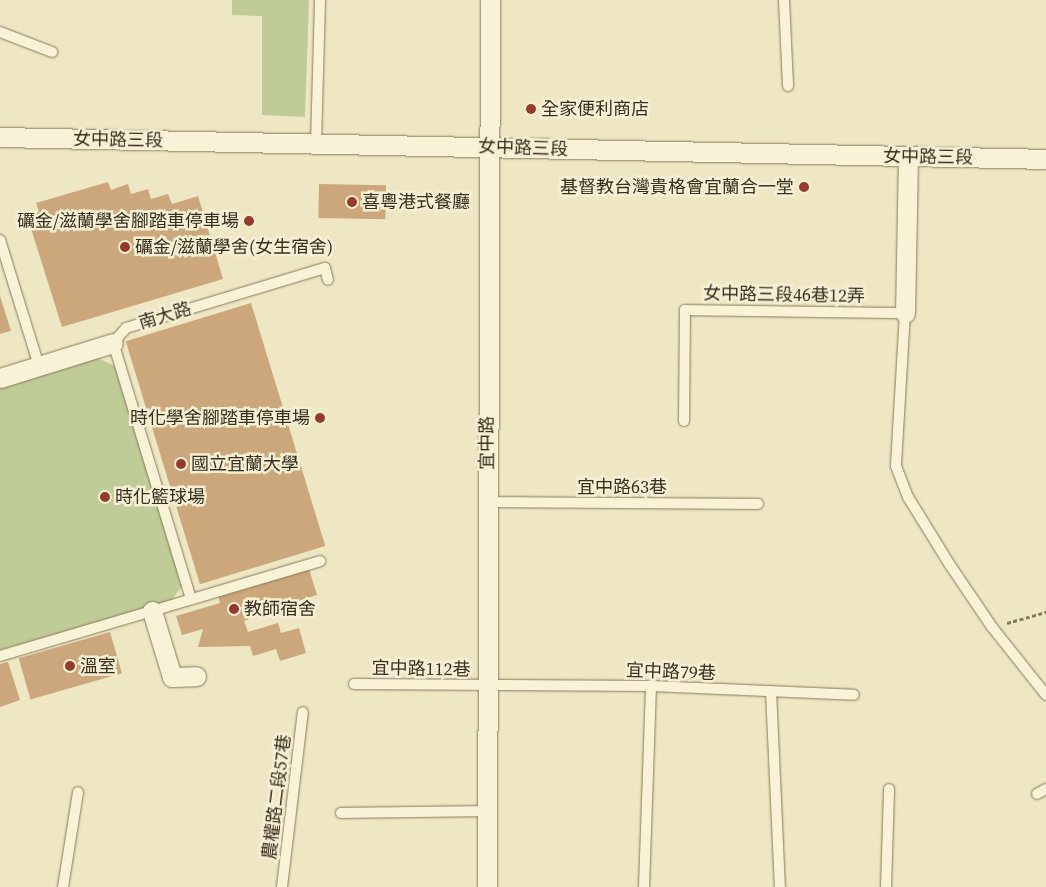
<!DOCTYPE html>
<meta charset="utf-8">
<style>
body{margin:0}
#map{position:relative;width:1046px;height:887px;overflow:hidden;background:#eee7c4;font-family:"Source Serif 4","Noto Sans TC",serif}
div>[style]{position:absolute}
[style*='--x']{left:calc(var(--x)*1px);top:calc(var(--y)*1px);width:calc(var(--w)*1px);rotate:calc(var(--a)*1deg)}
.green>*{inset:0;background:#bfcc98}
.building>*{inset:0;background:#cba77b;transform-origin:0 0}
.path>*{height:3px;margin-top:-1.5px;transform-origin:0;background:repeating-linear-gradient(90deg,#88795b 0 4px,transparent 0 6.5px)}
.roads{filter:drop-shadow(0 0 1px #88795b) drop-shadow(0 0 1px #88795b)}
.lane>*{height:10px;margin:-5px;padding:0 5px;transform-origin:5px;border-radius:5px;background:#f8f3d7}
.street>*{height:19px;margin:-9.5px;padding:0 9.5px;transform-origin:9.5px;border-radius:9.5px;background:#f8f3d7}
.dots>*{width:14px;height:14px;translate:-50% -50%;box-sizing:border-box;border:2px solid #f5f0d4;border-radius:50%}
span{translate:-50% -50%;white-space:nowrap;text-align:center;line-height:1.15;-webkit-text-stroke:5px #f5f0d4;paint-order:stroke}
.poi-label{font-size:18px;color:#382f1f}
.left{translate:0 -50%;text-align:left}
.right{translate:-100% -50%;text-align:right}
.street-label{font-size:18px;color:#382f1f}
</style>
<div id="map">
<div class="green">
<div style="clip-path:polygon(232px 0,309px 0,305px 117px,262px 115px,262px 16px,232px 15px)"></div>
<div style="clip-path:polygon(95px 357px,115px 366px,182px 586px,171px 601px,0 650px,0 385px)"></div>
</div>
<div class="building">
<div style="clip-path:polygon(108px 182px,111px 190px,128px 184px,131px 194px,148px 189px,151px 199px,168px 194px,172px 204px,198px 196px,223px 279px,62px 327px,27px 216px,39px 212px,36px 203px)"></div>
<div style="left:319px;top:184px;width:67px;height:34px;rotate:1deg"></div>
<div style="clip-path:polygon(0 296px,11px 331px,0 334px)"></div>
<div style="left:251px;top:303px;width:254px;height:131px;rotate:73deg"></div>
<div style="clip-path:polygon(309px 569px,317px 595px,248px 616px,249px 619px,244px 621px,248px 632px,278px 623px,281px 633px,299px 628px,306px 653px,280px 661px,276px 649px,253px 656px,250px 646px,198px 647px,203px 629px,182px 635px,176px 616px,220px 603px,218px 596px)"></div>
<div style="left:110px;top:632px;width:43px;height:95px;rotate:74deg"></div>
<div style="clip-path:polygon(8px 662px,20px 700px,0 707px,0 664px)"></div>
</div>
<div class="path">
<div style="--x:1007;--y:623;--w:41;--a:-15.8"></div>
</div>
<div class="roads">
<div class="lane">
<div style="--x:784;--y:0;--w:86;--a:87.3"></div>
<div style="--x:0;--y:32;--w:56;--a:21"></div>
<div style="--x:316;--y:144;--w:144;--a:-88.4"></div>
<div style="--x:0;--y:240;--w:132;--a:72.8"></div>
<div style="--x:684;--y:421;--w:111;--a:-89.5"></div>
<div style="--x:685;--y:310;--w:220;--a:0.8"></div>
<div style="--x:905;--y:313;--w:153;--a:93.4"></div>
<div style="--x:896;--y:466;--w:33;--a:69"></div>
<div style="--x:908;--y:497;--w:80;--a:58.3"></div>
<div style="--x:950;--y:565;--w:75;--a:55.9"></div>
<div style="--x:992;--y:627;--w:87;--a:51.5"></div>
<div style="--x:486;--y:502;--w:272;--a:0.4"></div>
<div style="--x:191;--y:599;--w:268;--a:-106.9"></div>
<div style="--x:113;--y:343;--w:20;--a:-49"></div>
<div style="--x:126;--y:328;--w:208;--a:-16.8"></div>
<div style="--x:325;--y:268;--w:12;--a:76"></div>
<div style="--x:0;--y:656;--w:334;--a:-16.5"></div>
<div style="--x:354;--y:684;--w:297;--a:0.4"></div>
<div style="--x:651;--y:686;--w:203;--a:2.5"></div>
<div style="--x:771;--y:691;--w:196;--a:87.4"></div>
<div style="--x:1037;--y:794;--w:10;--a:-29"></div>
<div style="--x:341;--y:813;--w:146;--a:-0.8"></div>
<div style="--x:63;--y:887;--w:96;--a:-81"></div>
<div style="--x:282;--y:887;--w:176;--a:-83.2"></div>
<div style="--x:644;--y:887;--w:201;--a:-88"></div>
<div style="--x:886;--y:887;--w:98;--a:-88.2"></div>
</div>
<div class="street">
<div style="--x:0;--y:137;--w:1046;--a:1.2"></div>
<div style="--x:905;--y:313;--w:155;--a:-88.9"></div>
<div style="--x:0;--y:378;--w:118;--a:-17.2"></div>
<div style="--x:152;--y:611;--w:69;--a:73.1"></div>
<div style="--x:172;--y:677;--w:24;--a:-2"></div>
<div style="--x:487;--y:887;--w:887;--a:-89.81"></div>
</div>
</div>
<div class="dots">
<div style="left:531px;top:109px;background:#963a2b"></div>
<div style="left:804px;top:187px;background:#963a2b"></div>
<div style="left:352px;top:202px;background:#963a2b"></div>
<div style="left:249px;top:221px;background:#963a2b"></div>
<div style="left:125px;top:247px;background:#963a2b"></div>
<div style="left:320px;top:418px;background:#963a2b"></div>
<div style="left:181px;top:464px;background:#963a2b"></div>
<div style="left:105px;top:497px;background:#963a2b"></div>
<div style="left:234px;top:609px;background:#963a2b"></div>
<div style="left:70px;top:666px;background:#963a2b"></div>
</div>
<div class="poi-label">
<span class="left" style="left:541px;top:109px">全家便利商店</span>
<span class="right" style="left:794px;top:187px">基督教台灣貴格會宜蘭合一堂</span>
<span class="left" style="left:362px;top:202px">喜粵港式餐廳</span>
<span class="right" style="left:239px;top:221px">礪金/滋蘭學舍腳踏車停車場</span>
<span class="left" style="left:135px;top:247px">礪金/滋蘭學舍(女生宿舍)</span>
<span class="right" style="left:310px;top:418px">時化學舍腳踏車停車場</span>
<span class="left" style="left:191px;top:464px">國立宜蘭大學</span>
<span class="left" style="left:115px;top:497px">時化籃球場</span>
<span class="left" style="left:244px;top:609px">教師宿舍</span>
<span class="left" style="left:80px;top:666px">溫室</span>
</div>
<div class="street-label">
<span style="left:118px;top:140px;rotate:1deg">女中路三段</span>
<span style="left:523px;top:148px;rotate:2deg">女中路三段</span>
<span style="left:928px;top:157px;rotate:1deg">女中路三段</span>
<span style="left:784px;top:295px;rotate:1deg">女中路三段46巷12弄</span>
<span style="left:165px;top:316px;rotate:-17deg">南大路</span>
<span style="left:487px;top:443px;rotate:-90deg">宜中路</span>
<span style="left:622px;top:487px">宜中路63巷</span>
<span style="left:421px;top:669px;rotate:1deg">宜中路112巷</span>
<span style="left:671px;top:672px;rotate:2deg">宜中路79巷</span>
<span style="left:277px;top:797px;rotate:-83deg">農權路二段57巷</span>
</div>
</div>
